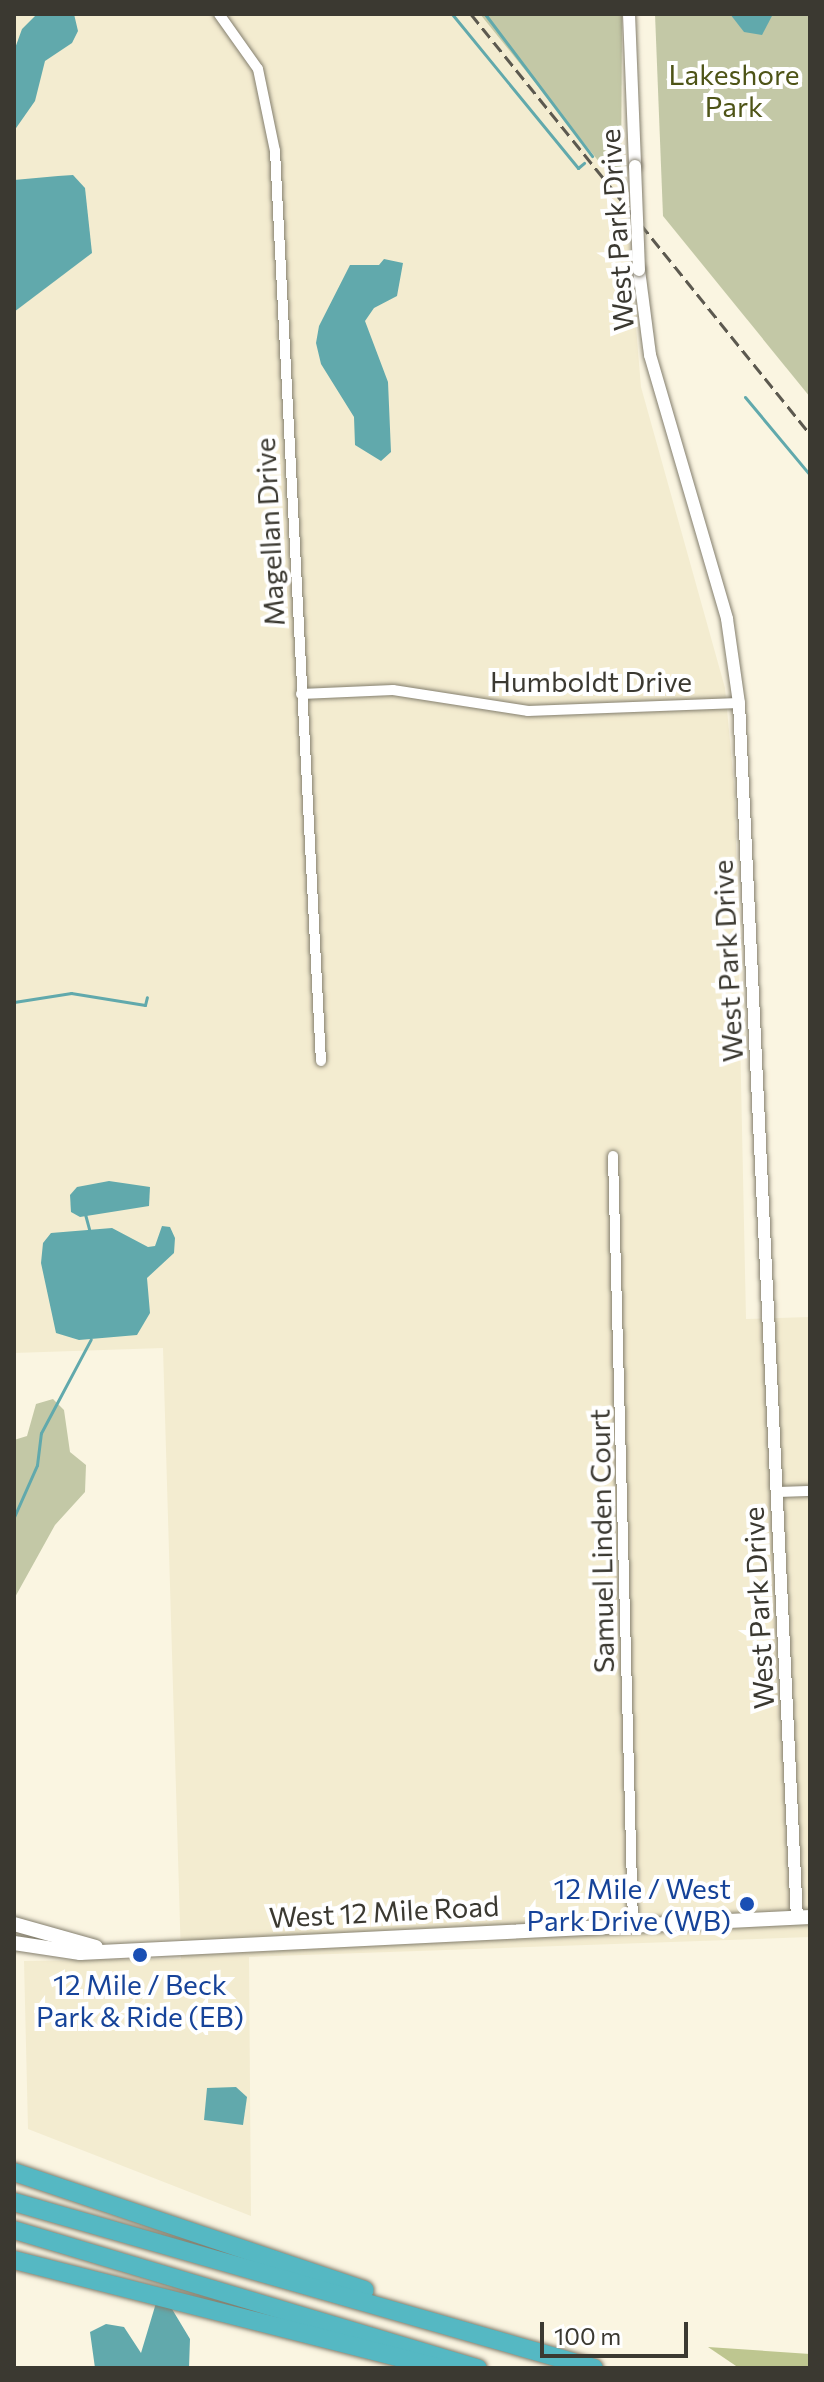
<!DOCTYPE html>
<style>
body{margin:0}
#map{position:relative;width:824px;height:2382px;overflow:hidden;background:#faf5e1;font-family:Commissioner,sans-serif}
div>[style]{position:absolute}
[style*='--x']{left:calc(var(--x)*1px);top:calc(var(--y)*1px);width:calc(var(--w)*1px);rotate:calc(var(--a)*1deg)}
.built>*{inset:0;background:#f3ecd0}
.green>*{inset:0;background:#c3c8a6}
.forest>*{inset:0;background:#bec690}
.water>*{inset:0;background:#61a9ac}
.stream>*{height:3px;margin:-1.5px;padding:0 1.5px;transform-origin:1.5px;border-radius:1.5px;background:#61a9ac}
.roads{filter:drop-shadow(0 0 2px #847f6e) drop-shadow(0 0 2px #847f6e)}
.minor>*{height:10px;margin:-5px;padding:0 5px;transform-origin:5px;border-radius:5px;background:#fff}
.tertiary>*{height:12px;margin:-6px;padding:0 6px;transform-origin:6px;border-radius:6px;background:#fff}
.secondary>*{height:14px;margin:-7px;padding:0 7px;transform-origin:7px;border-radius:7px;background:#fff}
.motorway>*{height:18px;margin:-9px;padding:0 9px;transform-origin:9px;border-radius:9px;background:#55b8c3}
.rail>*{height:3px;margin-top:-1.5px;transform-origin:0;background:repeating-linear-gradient(90deg,#5c594f 0 12px,transparent 0 18px)}
.bridges{filter:drop-shadow(0 0 2px #847f6e) drop-shadow(0 0 2px #847f6e)}
.tertiary-bridge>*{height:12px;margin:-6px;padding:0 6px;transform-origin:6px;border-radius:6px;background:#fff}
.dots>*{width:22px;height:22px;translate:-50% -50%;box-sizing:border-box;border:4px solid #fff;border-radius:50%}
span{translate:-50% -50%;white-space:nowrap;text-align:center;line-height:1.15;-webkit-text-stroke:8px #fff;paint-order:stroke}
.park-label{font-size:28px;color:#4e5417}
.street-label{font-size:28px;color:#3b3931}
.transit-label{font-size:28px;color:#164399}
.right{translate:-100% -50%;text-align:right}
.frame{position:absolute;inset:0;border:16px solid #3b3931;pointer-events:none}
.scale{position:absolute;left:540px;top:2322px;width:148px;height:36px;box-sizing:border-box;border:4px solid #3b3931;border-top:0;padding-left:10px;font-size:24px;line-height:28px;white-space:nowrap;color:#3b3931;-webkit-text-stroke:6px #fff;paint-order:stroke}
</style>
<div id="map">
<div class="built">
<div style="clip-path:polygon(14px 14px,490px 14px,624px 183px,641px 387px,725px 688px,735px 795px,746px 1319px,810px 1317px,810px 1937px,249px 1957px,251px 2216px,28px 2129px,24px 1961px,181px 1959px,163px 1348px,14px 1353px)"></div>
</div>
<div class="green">
<div style="clip-path:polygon(480px 14px,622px 14px,621px 189px)"></div>
<div style="clip-path:polygon(655px 14px,810px 14px,810px 397px,663px 216px)"></div>
<div style="clip-path:polygon(53px 1399px,64px 1410px,70px 1452px,86px 1465px,85px 1492px,55px 1525px,14px 1599px,14px 1440px,27px 1436px,36px 1404px)"></div>
</div>
<div class="forest">
<div style="clip-path:polygon(708px 2347px,810px 2354px,810px 2368px,739px 2368px)"></div>
</div>
<div class="water">
<div style="clip-path:polygon(37px 14px,74px 14px,78px 31px,72px 43px,45px 61px,35px 101px,14px 131px,14px 51px,22px 29px)"></div>
<div style="clip-path:polygon(730px 14px,773px 14px,762px 35px,744px 32px)"></div>
<div style="clip-path:polygon(58px 176px,73px 175px,85px 188px,92px 253px,14px 312px,14px 180px)"></div>
<div style="clip-path:polygon(384px 259px,403px 263px,397px 296px,374px 308px,365px 321px,388px 382px,391px 452px,381px 461px,355px 445px,354px 417px,321px 364px,316px 343px,319px 326px,350px 265px,379px 265px)"></div>
<div style="clip-path:polygon(109px 1181px,150px 1187px,149px 1206px,80px 1217px,71px 1212px,70px 1195px,77px 1187px)"></div>
<div style="clip-path:polygon(162px 1226px,170px 1227px,175px 1238px,174px 1253px,147px 1278px,150px 1313px,137px 1335px,79px 1340px,56px 1333px,41px 1263px,43px 1243px,51px 1233px,112px 1228px,148px 1247px,155px 1246px)"></div>
<div style="clip-path:polygon(236px 2087px,247px 2097px,243px 2125px,204px 2120px,207px 2088px)"></div>
<div style="clip-path:polygon(156px 2303px,172px 2309px,190px 2339px,189px 2368px,95px 2368px,90px 2332px,106px 2324px,124px 2327px,141px 2353px)"></div>
</div>
<div class="stream">
<div style="--x:452;--y:14;--w:199;--a:50.7"></div>
<div style="--x:578;--y:168;--w:8;--a:-40"></div>
<div style="--x:485;--y:14;--w:178;--a:53"></div>
<div style="--x:745;--y:397;--w:102;--a:50.2"></div>
<div style="--x:14;--y:1002;--w:58;--a:-9"></div>
<div style="--x:71;--y:993;--w:75;--a:9.2"></div>
<div style="--x:145;--y:1005;--w:8;--a:-76"></div>
<div style="--x:85;--y:1214;--w:16;--a:75"></div>
<div style="--x:14;--y:1517;--w:57;--a:-66.1"></div>
<div style="--x:37;--y:1465;--w:32;--a:-83"></div>
<div style="--x:41;--y:1433;--w:106;--a:-62"></div>
</div>
<div class="roads">
<div class="minor">
<div style="--x:219;--y:14;--w:67;--a:54.7"></div>
<div style="--x:258;--y:69;--w:84;--a:78.3"></div>
<div style="--x:275;--y:151;--w:911;--a:87.11"></div>
<div style="--x:301;--y:694;--w:92;--a:-2.5"></div>
<div style="--x:393;--y:690;--w:137;--a:8.8"></div>
<div style="--x:528;--y:711;--w:211;--a:-2.2"></div>
<div style="--x:613;--y:1156;--w:769;--a:88.51"></div>
<div style="--x:776;--y:1492;--w:34;--a:-2"></div>
</div>
<div class="tertiary">
<div style="--x:629;--y:14;--w:152;--a:87.7"></div>
<div style="--x:639;--y:270;--w:86;--a:82.6"></div>
<div style="--x:650;--y:355;--w:275;--a:73.7"></div>
<div style="--x:727;--y:619;--w:85;--a:81.9"></div>
<div style="--x:739;--y:703;--w:1216;--a:87.27"></div>
</div>
<div class="secondary">
<div style="--x:14;--y:1924;--w:85;--a:15.7"></div>
<div style="--x:14;--y:1943;--w:67;--a:8.6"></div>
<div style="--x:80;--y:1953;--w:731;--a:-2.82"></div>
</div>
<div class="motorway">
<div style="--x:14;--y:2172;--w:370;--a:18.6"></div>
<div style="--x:14;--y:2202;--w:603;--a:15.97"></div>
<div style="--x:14;--y:2230;--w:484;--a:16.6"></div>
<div style="--x:14;--y:2260;--w:437;--a:14.2"></div>
</div>
</div>
<div class="rail">
<div style="--x:471;--y:14;--w:540;--a:51.09"></div>
</div>
<div class="bridges">
<div class="tertiary-bridge">
<div style="--x:635;--y:166;--w:104;--a:87.8"></div>
</div>
</div>
<div class="dots">
<div style="left:747px;top:1904px;background:#1a4fb4"></div>
<div style="left:140px;top:1955px;background:#1a4fb4"></div>
</div>
<div class="park-label">
<span style="left:734px;top:90px">Lakeshore<br>Park</span>
</div>
<div class="street-label">
<span style="left:616px;top:230px;rotate:-94deg">West Park Drive</span>
<span style="left:269px;top:532px;rotate:-93deg">Magellan Drive</span>
<span style="left:591px;top:681px">Humboldt Drive</span>
<span style="left:727px;top:961px;rotate:-93deg">West Park Drive</span>
<span style="left:601px;top:1541px;rotate:-91deg">Samuel Linden Court</span>
<span style="left:758px;top:1608px;rotate:-93deg">West Park Drive</span>
<span style="left:384px;top:1911px;rotate:-3deg">West 12 Mile Road</span>
</div>
<div class="transit-label">
<span class="right" style="left:731px;top:1904px">12 Mile / West<br>Park Drive (WB)</span>
<span style="left:140px;top:2000px">12 Mile / Beck<br>Park &amp; Ride (EB)</span>
</div>
<div class="frame"></div>
<div class="scale">100 m</div>
</div>
